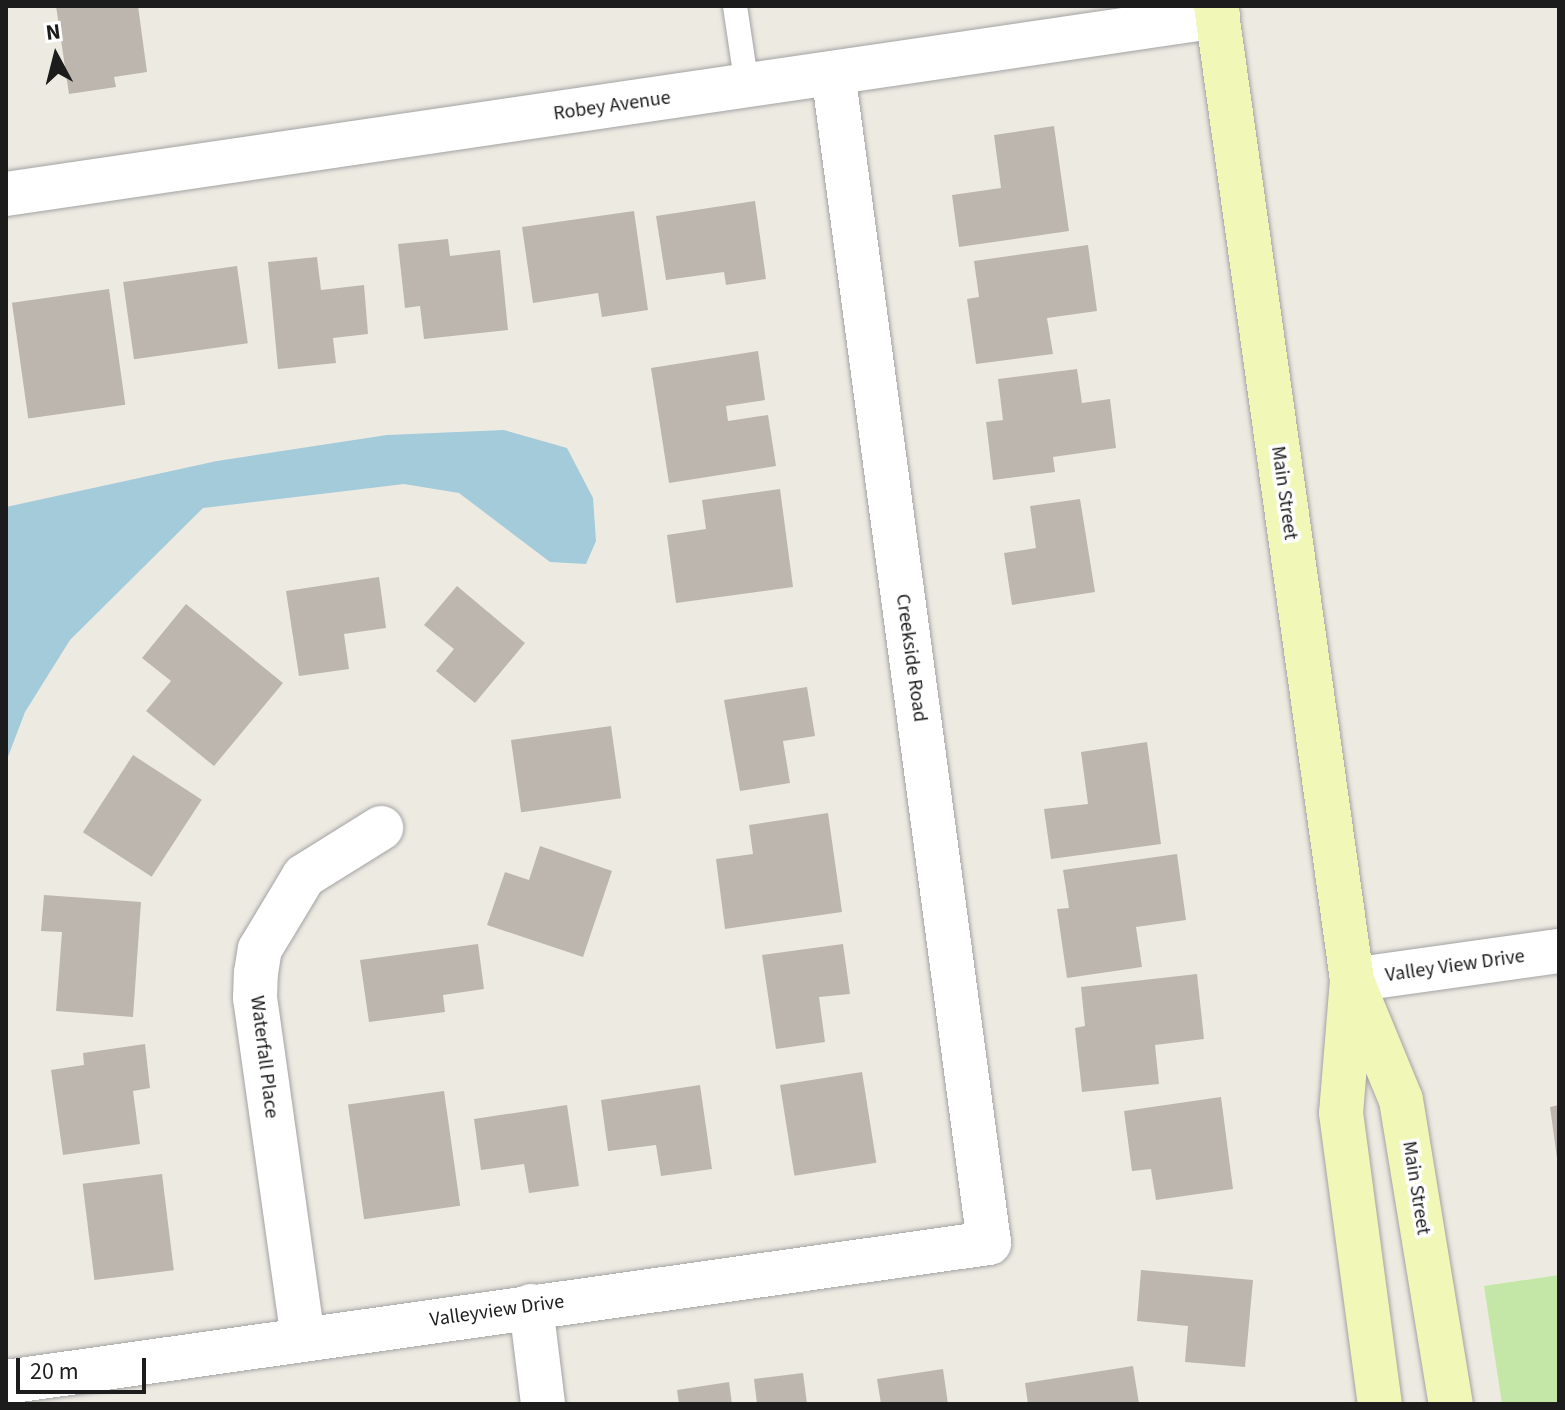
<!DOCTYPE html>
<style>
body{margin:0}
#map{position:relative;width:1565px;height:1410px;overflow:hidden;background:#edeae2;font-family:"Source Sans 3",sans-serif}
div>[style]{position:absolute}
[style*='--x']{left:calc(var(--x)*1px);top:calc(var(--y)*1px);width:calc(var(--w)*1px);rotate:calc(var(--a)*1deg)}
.grass>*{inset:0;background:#c4e7a8}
.water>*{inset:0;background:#a3cbda}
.building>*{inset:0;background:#bdb6ae;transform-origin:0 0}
.roads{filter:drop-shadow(0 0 2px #a3a3a3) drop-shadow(0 0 2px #a3a3a3)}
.service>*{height:24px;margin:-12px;padding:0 12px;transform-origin:12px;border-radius:12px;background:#fff}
.minor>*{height:44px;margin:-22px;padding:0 22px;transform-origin:22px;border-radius:22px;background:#fff}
.secondary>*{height:44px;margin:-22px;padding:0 22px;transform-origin:22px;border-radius:22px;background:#f1f7b6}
span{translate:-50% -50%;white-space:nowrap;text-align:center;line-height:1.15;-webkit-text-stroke:7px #fff;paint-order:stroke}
.street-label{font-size:20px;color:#1c1c1c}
.frame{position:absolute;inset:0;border:8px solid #1c1c1c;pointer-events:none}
.north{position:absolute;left:16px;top:16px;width:80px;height:80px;-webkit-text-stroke:6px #fff;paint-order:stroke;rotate:353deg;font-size:22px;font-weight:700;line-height:32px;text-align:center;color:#1c1c1c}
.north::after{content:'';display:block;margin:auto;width:28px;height:36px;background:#1c1c1c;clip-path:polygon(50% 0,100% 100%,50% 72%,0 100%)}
.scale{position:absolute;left:16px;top:1358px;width:130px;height:36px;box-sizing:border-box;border:4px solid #1c1c1c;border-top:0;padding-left:10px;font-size:24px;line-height:28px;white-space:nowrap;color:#1c1c1c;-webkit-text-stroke:6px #fff;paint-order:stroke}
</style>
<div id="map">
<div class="grass">
<div style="clip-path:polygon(1559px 1275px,1559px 1404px,1502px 1404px,1484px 1286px)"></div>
</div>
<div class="water">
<div style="clip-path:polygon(504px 430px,567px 448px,593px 498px,596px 541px,586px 564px,550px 562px,459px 493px,404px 484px,203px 508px,70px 640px,25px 712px,6px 762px,6px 507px,217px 461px,387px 435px)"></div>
</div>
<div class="building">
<div style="clip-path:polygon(56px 6px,138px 6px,147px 72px,114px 77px,116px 87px,69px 94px)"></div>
<div style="clip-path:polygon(1054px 126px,1069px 231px,959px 247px,952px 195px,1001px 188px,994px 135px)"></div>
<div style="clip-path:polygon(755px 201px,766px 279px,726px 285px,724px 272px,666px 280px,656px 216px)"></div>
<div style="clip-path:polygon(634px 211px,648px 310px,602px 317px,598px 293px,533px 303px,522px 227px)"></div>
<div style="clip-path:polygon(448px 239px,450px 256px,500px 250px,508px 330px,424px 339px,420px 306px,405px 308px,398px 244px)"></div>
<div style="clip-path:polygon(1088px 245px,1097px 311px,1047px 318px,1053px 354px,976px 364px,967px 299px,979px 297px,974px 261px)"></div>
<div style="clip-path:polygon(317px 257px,321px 290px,364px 285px,368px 334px,333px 338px,336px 363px,278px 369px,268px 262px)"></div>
<div style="left:237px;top:266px;width:78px;height:115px;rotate:82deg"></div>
<div style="left:109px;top:289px;width:117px;height:98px;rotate:82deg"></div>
<div style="clip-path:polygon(758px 351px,765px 400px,726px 406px,728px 421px,768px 415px,776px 466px,669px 483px,651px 368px)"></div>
<div style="clip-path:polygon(1077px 369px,1082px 403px,1110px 399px,1116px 448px,1053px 457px,1055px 472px,993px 480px,986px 422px,1003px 420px,998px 379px)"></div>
<div style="clip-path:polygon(780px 489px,793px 587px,676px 603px,667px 535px,706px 529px,702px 500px)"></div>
<div style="clip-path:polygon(1080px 499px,1095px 592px,1012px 605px,1004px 553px,1036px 548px,1030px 506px)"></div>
<div style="clip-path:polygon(379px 577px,386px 628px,344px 634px,349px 669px,299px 676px,286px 591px)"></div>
<div style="clip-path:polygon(457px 586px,525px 643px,475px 703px,436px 671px,454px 649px,424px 625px)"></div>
<div style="clip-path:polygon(186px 604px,283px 683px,214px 766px,146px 711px,171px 681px,142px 658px)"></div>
<div style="clip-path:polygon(807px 687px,815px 736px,783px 741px,790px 783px,740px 791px,724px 700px)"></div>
<div style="left:611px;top:726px;width:73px;height:101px;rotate:82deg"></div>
<div style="clip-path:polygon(1147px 742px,1161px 844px,1051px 859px,1044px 809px,1088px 804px,1081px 752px)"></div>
<div style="left:133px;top:755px;width:82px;height:92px;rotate:33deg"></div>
<div style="clip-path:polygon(828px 813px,842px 912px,725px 929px,716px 859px,753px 854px,749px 825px)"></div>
<div style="clip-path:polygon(540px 846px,612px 871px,583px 957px,487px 925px,505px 872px,529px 880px)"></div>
<div style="clip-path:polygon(1177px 854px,1186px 920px,1136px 927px,1142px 967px,1067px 978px,1057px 909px,1069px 908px,1063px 870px)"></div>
<div style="clip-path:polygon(44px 895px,141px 902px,133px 1017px,56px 1011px,62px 932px,41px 931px)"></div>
<div style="clip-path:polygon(478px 944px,484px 989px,443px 995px,445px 1012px,369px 1022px,360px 960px)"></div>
<div style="clip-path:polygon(843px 944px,850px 994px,819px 997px,825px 1042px,776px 1049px,762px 955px)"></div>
<div style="clip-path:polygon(1197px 974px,1204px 1039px,1155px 1045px,1159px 1084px,1082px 1092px,1075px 1028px,1085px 1026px,1081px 987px)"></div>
<div style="clip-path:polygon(145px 1044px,150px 1088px,133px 1091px,140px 1144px,63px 1155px,51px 1070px,84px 1065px,83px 1053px)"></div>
<div style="left:862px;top:1072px;width:92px;height:83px;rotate:81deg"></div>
<div style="clip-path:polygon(700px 1085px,712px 1169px,661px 1176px,656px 1145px,608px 1151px,601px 1100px)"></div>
<div style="left:444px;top:1091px;width:116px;height:97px;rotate:82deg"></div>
<div style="clip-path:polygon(1221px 1097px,1233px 1189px,1156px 1200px,1151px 1169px,1132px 1171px,1124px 1111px)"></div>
<div style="clip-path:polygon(567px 1105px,579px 1186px,529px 1193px,524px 1164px,481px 1170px,474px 1119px)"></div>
<div style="clip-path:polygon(1559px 1105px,1559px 1158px,1557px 1158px,1550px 1107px)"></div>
<div style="left:162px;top:1174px;width:97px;height:80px;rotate:83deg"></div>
<div style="clip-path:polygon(1141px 1270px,1253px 1280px,1245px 1367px,1185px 1362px,1188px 1326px,1137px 1321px)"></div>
<div style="clip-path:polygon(1133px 1366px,1139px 1404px,1028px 1404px,1025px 1383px)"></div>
<div style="clip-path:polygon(943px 1369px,948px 1404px,881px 1404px,877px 1379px)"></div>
<div style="clip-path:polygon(803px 1373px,807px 1404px,757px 1404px,754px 1379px)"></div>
<div style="clip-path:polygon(729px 1382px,732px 1404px,679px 1404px,677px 1390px)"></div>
</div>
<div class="roads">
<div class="service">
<div style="--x:735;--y:6;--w:81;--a:81.5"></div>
</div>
<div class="minor">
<div style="--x:6;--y:194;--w:1225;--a:-8.35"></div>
<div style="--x:1352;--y:980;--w:209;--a:-8"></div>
<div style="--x:531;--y:1306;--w:99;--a:83"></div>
<div style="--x:303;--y:1339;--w:344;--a:-98"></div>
<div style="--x:255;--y:998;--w:25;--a:-88"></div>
<div style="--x:256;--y:973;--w:24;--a:-81"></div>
<div style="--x:260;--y:949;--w:85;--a:-58.9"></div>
<div style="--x:304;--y:876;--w:91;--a:-31.9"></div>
<div style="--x:6;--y:1382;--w:993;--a:-8.05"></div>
<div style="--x:989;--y:1243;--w:1180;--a:-97.59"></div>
</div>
<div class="secondary">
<div style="--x:1216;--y:6;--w:983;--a:82.05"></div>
<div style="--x:1352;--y:980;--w:133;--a:94.7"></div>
<div style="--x:1341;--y:1113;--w:294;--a:82.4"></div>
<div style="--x:1354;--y:986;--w:123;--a:67.6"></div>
<div style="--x:1401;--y:1100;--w:308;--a:80.7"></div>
</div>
</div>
<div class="street-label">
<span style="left:612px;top:106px;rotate:-8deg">Robey Avenue</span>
<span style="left:1284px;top:493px;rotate:82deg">Main Street</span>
<span style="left:911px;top:658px;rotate:82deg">Creekside Road</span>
<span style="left:1455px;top:966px;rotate:-8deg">Valley View Drive</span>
<span style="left:264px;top:1057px;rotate:83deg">Waterfall Place</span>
<span style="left:1416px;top:1188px;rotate:81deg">Main Street</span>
<span style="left:497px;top:1311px;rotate:-8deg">Valleyview Drive</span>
</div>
<div class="frame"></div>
<div class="north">N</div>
<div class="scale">20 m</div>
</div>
